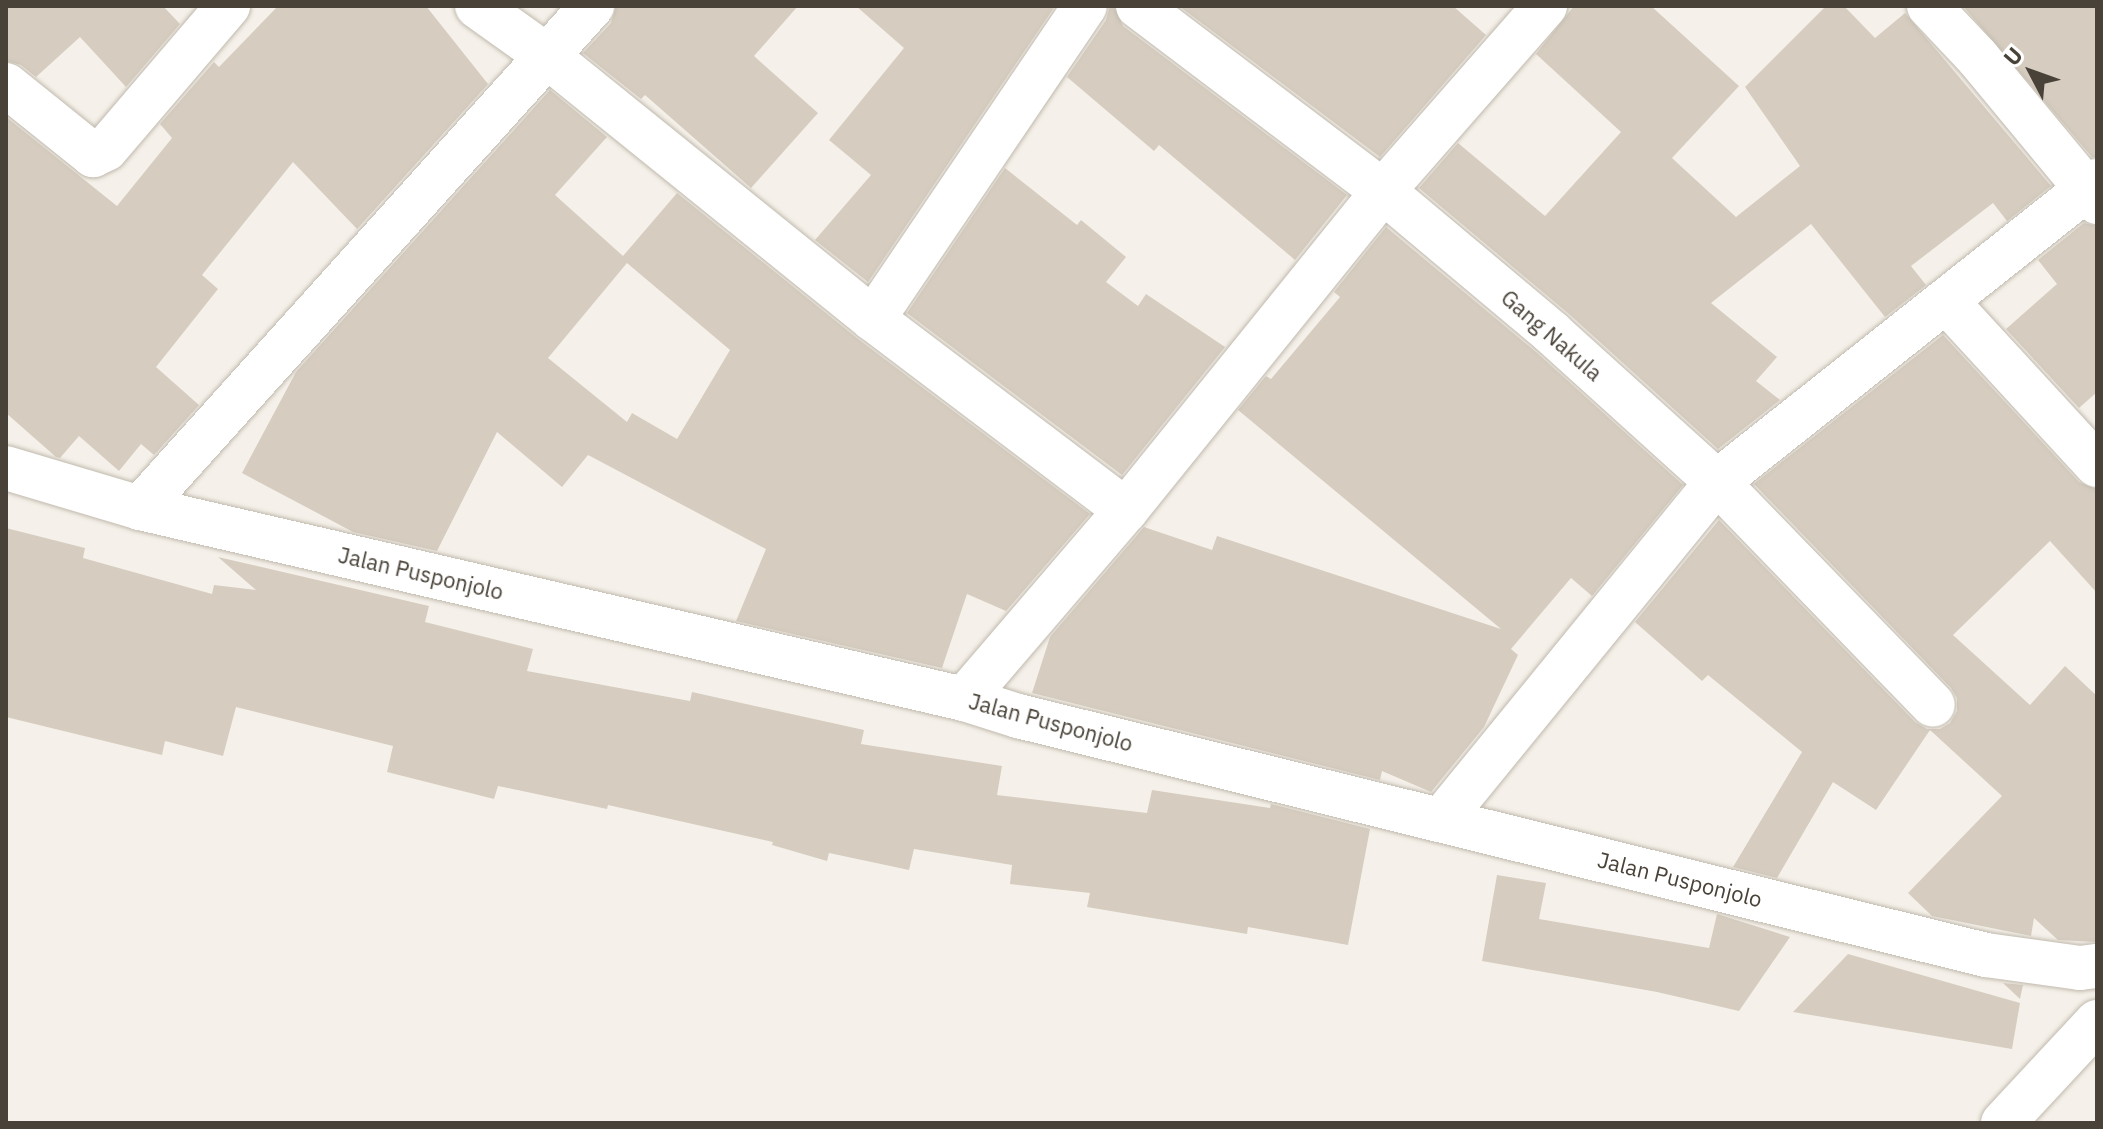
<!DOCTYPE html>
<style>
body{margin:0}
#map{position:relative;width:2103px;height:1129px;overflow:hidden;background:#f5f1ea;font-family:"IBM Plex Sans",sans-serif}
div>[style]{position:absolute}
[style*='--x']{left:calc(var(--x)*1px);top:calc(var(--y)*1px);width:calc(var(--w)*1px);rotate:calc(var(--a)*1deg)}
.building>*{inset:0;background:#d6cdc0}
.roads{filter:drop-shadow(0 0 2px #c0b9ad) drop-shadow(0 0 2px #c0b9ad)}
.minor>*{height:44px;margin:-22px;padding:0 22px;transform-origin:22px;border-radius:22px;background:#fff}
span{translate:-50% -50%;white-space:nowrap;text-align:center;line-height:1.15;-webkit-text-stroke:6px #fff;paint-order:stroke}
.street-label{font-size:22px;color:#494238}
.frame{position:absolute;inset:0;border:8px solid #494238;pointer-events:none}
.north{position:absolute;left:1991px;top:32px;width:80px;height:80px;-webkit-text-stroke:6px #fff;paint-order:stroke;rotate:311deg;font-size:22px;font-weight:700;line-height:32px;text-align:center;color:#494238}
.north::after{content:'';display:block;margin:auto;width:28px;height:36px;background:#494238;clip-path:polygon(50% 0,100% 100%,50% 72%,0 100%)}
</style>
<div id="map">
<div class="building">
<div style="clip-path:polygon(6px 6px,163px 6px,180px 24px,126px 87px,80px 37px,36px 77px,21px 65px,6px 61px)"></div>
<div style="clip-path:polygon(278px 6px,426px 6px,488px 84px,357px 229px,293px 162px,202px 275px,218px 289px,156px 367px,199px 405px,154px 455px,141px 444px,119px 471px,79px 436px,60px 458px,56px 457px,6px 413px,6px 117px,117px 206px,172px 138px,160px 124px,214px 62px,219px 67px)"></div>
<div style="clip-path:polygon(616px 6px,798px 6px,754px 56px,818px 113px,751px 188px,645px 95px,641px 99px,583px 53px,611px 23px)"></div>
<div style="clip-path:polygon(856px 6px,1055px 6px,868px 282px,815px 240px,871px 175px,829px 140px,904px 48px)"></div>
<div style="clip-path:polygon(1110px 6px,1114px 6px,1123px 26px,1347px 195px,1295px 260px,1159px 145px,1154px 151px,1067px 77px,1106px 20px)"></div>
<div style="clip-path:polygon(1179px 6px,1453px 6px,1486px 35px,1380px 157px)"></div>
<div style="clip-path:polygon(1574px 6px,1651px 6px,1739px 86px,1672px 158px,1736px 217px,1800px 166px,1745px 87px,1826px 6px,1844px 6px,1875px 38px,1905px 13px,2051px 186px,2007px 221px,1993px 203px,1911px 266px,1926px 285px,1885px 317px,1811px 224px,1711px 303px,1777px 357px,1756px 381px,1780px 400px,1718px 449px,1569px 314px,1419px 188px,1458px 143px,1545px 216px,1621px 132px,1536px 54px)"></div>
<div style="clip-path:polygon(1963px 6px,2097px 6px,2097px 157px,2092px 157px)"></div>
<div style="clip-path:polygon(evenodd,550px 90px,607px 137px,555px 195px,623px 256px,677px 193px,858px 339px,1090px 514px,1006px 611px,967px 594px,942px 668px,736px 621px,766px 549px,588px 455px,562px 487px,497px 432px,437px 551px,353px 532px,242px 473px,296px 372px,550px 90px,627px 263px,730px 350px,677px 439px,632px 413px,627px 422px,548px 358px,627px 263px)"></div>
<div style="clip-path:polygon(1005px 168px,1077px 225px,1081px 220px,1126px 257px,1106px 282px,1138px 306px,1146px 294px,1225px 347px,1122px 475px,907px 313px)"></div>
<div style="clip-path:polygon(2084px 223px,2097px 226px,2097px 392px,2079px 408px,2006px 329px,2057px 284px,2038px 260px)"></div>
<div style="clip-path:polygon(1386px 227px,1536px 352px,1683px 485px,1592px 596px,1571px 578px,1511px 649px,1518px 655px,1484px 727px,1431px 792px,1382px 771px,1380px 780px,1032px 693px,1050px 637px,1144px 527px,1212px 550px,1217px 536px,1501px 629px,1238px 410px,1266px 376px,1271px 379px,1340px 297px,1334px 292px)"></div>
<div style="clip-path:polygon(1943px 335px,2079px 482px,2097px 489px,2097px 593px,2050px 541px,1953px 635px,2030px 705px,2065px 666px,2097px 696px,2097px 942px,2058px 940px,2034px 918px,2031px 936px,1932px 916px,1908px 893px,2002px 796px,1930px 730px,1876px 810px,1833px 782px,1777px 878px,1733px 867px,1802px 752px,1708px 675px,1702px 681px,1635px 622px,1719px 520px,1915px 722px,1927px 729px,1940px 729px,1950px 723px,1957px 711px,1957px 698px,1951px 688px,1754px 484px)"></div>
<div style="clip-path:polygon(6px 528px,85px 548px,83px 558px,212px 594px,214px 585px,256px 590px,218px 557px,429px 606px,425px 622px,533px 649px,527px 671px,690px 701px,692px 692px,864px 730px,861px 744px,1002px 766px,997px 795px,1147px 813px,1152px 790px,1270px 808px,1271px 804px,1370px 829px,1348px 945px,1248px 927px,1247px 934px,1087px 907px,1090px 893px,1010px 884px,1012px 865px,914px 849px,909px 870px,829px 853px,827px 861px,772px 845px,773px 842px,608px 805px,607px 809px,498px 786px,494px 799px,387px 772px,393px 746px,236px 707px,223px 756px,165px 741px,162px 755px,6px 717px)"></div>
<div style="clip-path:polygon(1497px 875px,1546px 883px,1539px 919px,1709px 948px,1717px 914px,1790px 937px,1739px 1011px,1657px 992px,1482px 961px)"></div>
<div style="clip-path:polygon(1848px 954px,2020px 1003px,2012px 1049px,1793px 1012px)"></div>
<div style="clip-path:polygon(2003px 983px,2023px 985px,2020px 999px)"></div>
</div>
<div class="roads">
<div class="minor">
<div style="--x:477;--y:6;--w:86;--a:35.5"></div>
<div style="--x:547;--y:56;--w:419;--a:38.9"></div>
<div style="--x:873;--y:319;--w:317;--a:37.1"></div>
<div style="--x:1126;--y:510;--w:410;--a:-51.1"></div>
<div style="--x:1383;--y:191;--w:246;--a:-48.8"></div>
<div style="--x:1138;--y:6;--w:307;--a:37.1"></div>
<div style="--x:1383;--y:191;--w:221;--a:40"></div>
<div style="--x:1552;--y:333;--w:222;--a:42.1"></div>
<div style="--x:1717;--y:482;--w:310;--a:45.9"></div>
<div style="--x:1929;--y:6;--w:71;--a:46.7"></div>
<div style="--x:1978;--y:58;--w:187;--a:50.4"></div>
<div style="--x:6;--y:85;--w:112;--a:38.8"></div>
<div style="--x:93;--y:155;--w:14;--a:-25"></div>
<div style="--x:106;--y:149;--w:188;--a:-49.5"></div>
<div style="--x:1946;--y:301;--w:223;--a:47.4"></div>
<div style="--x:873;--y:319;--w:378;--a:-55.9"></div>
<div style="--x:6;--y:468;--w:140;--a:16.6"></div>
<div style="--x:140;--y:508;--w:846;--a:13.05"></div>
<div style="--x:964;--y:699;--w:57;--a:17.5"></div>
<div style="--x:1018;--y:716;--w:997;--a:13.87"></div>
<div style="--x:1986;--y:955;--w:95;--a:7.9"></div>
<div style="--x:2080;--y:968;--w:17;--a:-7"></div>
<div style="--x:140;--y:508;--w:676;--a:-48"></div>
<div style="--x:964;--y:699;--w:249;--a:-49.4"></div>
<div style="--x:1442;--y:819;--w:435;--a:-50.8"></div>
<div style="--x:1717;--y:482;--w:485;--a:-38.4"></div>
<div style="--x:2003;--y:1123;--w:138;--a:-47.1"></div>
</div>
</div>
<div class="street-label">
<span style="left:1552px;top:335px;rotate:41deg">Gang Nakula</span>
<span style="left:421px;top:573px;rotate:13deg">Jalan Pusponjolo</span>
<span style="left:1051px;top:722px;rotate:15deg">Jalan Pusponjolo</span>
<span style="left:1680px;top:879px;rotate:14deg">Jalan Pusponjolo</span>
</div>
<div class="frame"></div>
<div class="north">U</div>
</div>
